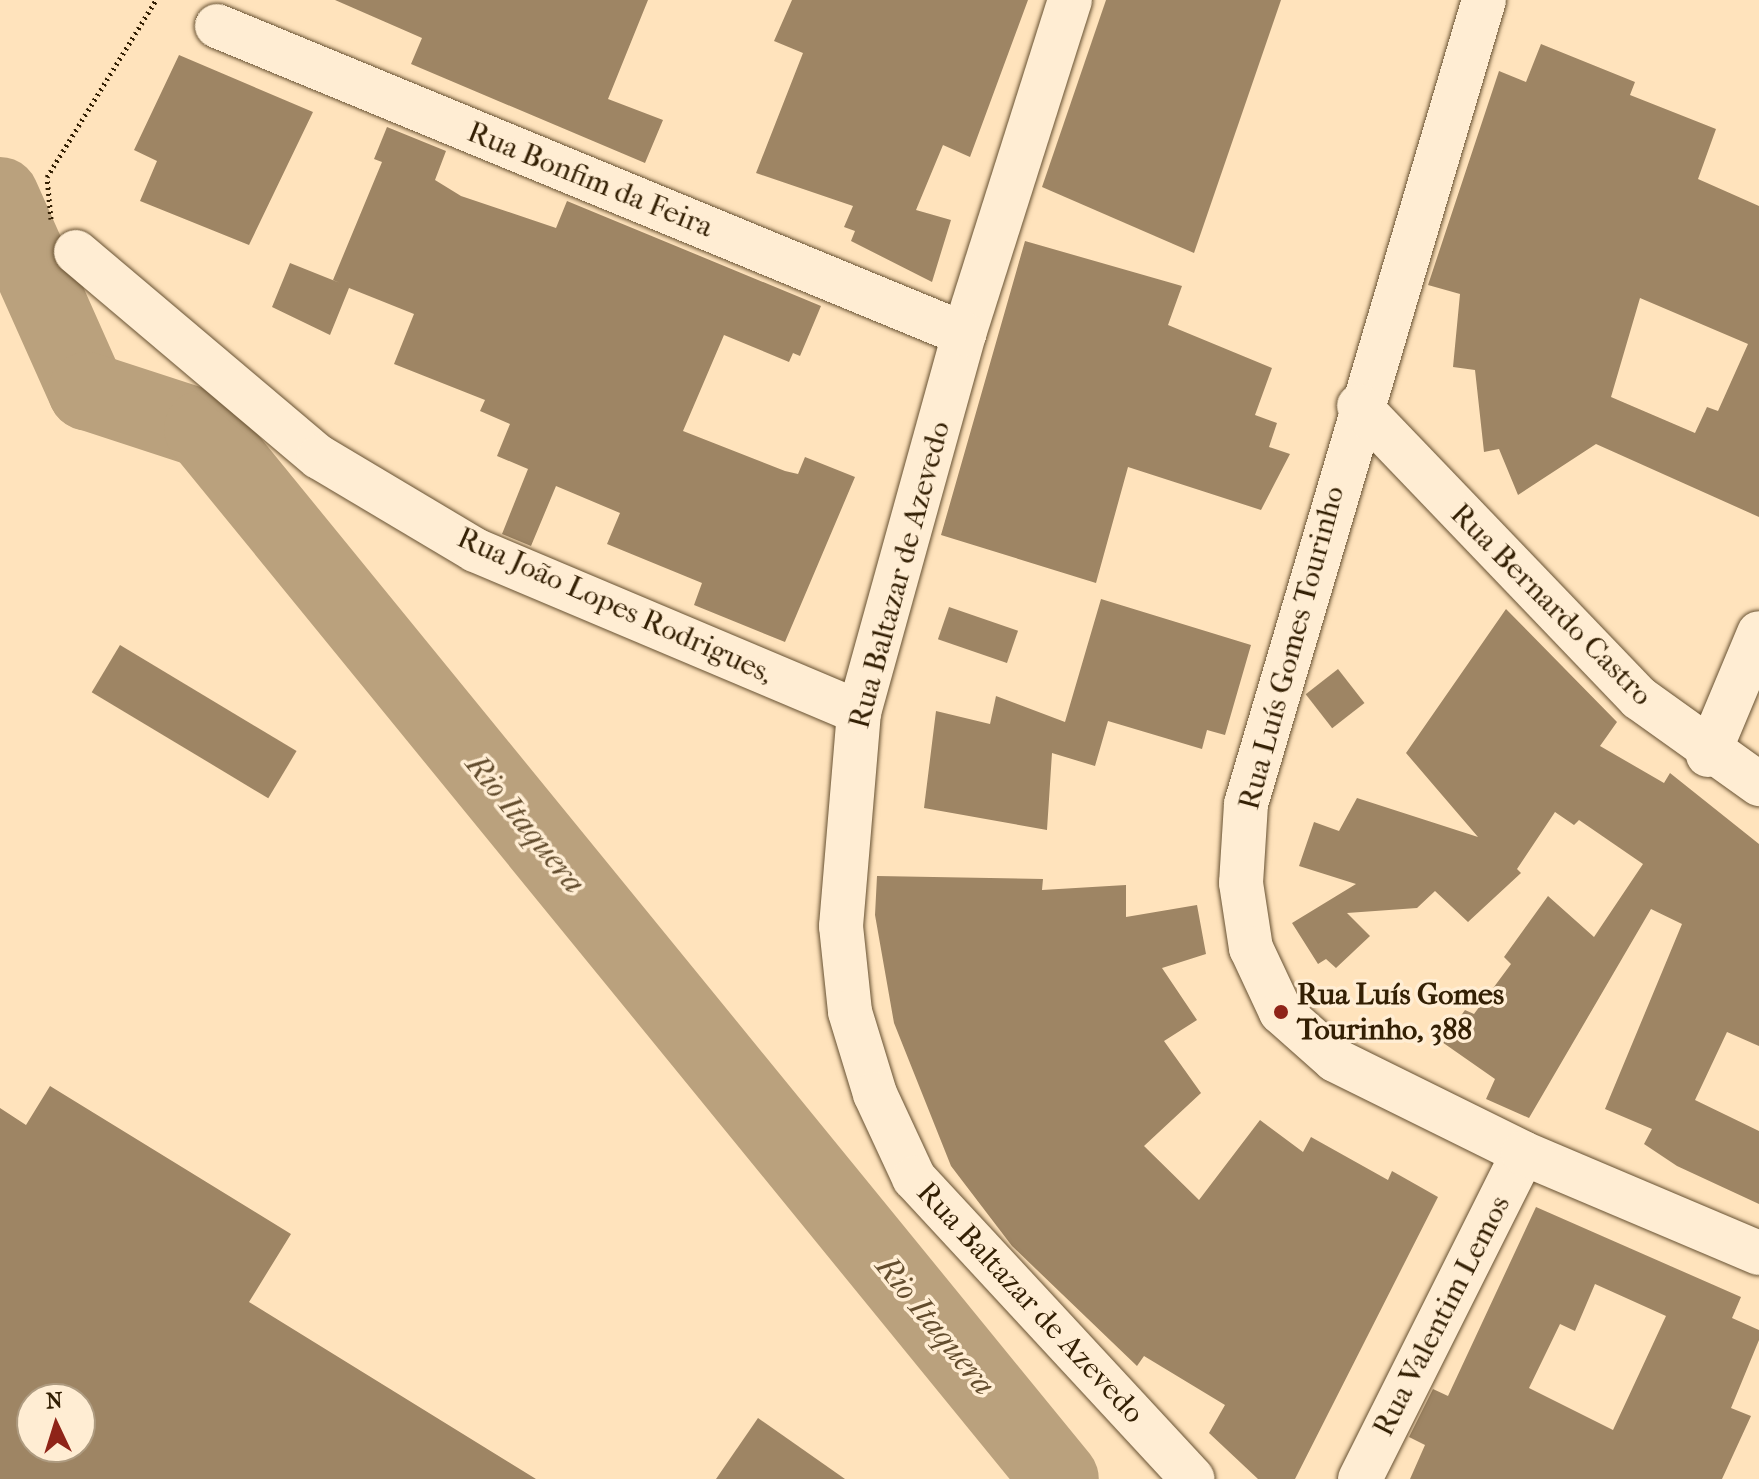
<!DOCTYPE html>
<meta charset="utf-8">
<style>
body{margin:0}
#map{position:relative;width:1759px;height:1479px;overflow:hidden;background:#ffe3bc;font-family:"IM FELL French Canon",serif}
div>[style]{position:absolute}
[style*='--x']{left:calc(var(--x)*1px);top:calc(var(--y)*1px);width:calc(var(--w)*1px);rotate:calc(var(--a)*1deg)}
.river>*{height:78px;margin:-39px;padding:0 39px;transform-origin:39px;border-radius:39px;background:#baa17d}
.building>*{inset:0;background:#9e8564;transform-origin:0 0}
.path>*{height:5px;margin-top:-2.5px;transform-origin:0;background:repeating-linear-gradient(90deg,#342004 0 2px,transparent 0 6px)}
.roads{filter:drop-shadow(0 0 2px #675132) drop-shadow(0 0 2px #675132)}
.street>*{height:44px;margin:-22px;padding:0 22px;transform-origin:22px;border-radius:22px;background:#ffedd3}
.secondary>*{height:44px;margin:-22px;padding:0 22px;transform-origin:22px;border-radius:22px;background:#ffedd3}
.dots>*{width:22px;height:22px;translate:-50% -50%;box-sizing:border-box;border:4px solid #ffedd3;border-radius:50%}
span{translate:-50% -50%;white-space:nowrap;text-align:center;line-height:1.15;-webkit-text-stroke:7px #ffedd3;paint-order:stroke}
.street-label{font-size:30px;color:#342004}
.poi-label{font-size:30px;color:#342004;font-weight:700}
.left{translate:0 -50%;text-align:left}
.water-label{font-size:32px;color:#634d2e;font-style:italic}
.north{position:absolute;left:16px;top:1383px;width:80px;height:80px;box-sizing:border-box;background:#ffedd3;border:2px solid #ae9b80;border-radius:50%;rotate:356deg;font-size:22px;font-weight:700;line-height:32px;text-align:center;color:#342004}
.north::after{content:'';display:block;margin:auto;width:28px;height:36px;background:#8f2418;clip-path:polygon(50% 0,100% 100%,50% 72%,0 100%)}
</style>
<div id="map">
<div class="river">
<div style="--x:0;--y:196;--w:214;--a:66"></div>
<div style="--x:87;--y:391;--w:122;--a:18.1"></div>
<div style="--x:203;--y:429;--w:1355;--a:50.78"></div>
</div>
<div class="building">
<div style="clip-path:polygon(335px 0,648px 0,608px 99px,663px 120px,645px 163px,411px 64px,422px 38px)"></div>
<div style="clip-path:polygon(792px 0,1028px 0,970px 157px,943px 145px,916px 210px,951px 220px,932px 282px,851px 241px,855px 231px,844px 227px,853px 206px,756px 173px,803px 53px,774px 41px)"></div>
<div style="clip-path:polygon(1106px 0,1281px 0,1194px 253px,1042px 187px)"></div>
<div style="clip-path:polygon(evenodd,1541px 44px,1635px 82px,1630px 95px,1716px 129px,1698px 179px,1759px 206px,1759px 517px,1596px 444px,1518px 495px,1499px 449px,1484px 452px,1475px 370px,1453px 367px,1460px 294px,1428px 285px,1499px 71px,1526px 82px,1541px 44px,1640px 298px,1748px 344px,1718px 411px,1707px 407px,1695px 433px,1611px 397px,1640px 298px)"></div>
<div style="clip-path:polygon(179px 55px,313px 112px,249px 245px,140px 201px,157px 161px,134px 150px)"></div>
<div style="clip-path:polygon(387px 127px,446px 151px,435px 180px,461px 196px,556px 228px,567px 201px,821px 306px,800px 356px,793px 353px,789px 362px,724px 335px,683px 431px,785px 471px,798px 474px,805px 457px,855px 477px,785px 642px,694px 605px,702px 583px,607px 544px,620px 513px,556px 486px,531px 546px,502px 534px,528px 469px,497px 456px,510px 424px,480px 411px,485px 400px,394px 364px,414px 314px,349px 288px,330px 335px,272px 307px,290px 263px,340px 283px,333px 280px,382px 162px,374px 159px)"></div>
<div style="clip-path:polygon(1025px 241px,1182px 286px,1168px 325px,1272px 368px,1255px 415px,1277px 423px,1269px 447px,1290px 454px,1261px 510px,1128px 467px,1096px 583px,941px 535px)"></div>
<div style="clip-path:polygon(1101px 599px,1251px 645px,1225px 735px,1207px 730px,1202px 749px,1108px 721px,1095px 766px,1052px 753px,1047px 830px,924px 808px,936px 711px,990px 724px,996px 696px,1065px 722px)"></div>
<div style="left:949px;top:607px;width:73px;height:34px;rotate:19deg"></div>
<div style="clip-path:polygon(1506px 609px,1617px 722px,1600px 746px,1664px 783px,1670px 773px,1759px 844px,1759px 1046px,1727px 1032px,1695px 1100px,1759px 1131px,1759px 1204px,1677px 1166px,1644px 1144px,1652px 1129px,1605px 1109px,1682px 924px,1651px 909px,1529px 1118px,1486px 1099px,1495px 1079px,1442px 1042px,1465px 1010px,1474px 1014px,1511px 964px,1504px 957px,1548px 896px,1594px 937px,1643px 864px,1579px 820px,1574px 825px,1555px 812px,1517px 869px,1521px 873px,1468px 922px,1435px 891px,1417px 908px,1347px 913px,1370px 936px,1336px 968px,1326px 959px,1318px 964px,1292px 923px,1356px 884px,1299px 866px,1314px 822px,1339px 831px,1357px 798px,1478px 837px,1406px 753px)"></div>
<div style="left:120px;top:645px;width:206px;height:55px;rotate:31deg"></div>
<div style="left:1338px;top:669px;width:43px;height:41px;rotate:52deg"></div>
<div style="clip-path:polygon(877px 876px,1043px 879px,1042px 890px,1126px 885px,1126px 917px,1197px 905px,1206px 954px,1162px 968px,1197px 1020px,1164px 1041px,1201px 1093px,1144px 1146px,1199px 1200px,1260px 1120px,1303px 1152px,1311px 1137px,1388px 1180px,1392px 1171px,1438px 1197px,1295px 1479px,1258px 1479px,1209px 1433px,1225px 1405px,1144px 1356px,1137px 1366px,1012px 1246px,951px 1166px,894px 1023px,875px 915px)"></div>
<div style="clip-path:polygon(evenodd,50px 1086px,291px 1234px,249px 1302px,536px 1479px,0 1479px,0 1108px,26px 1125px,50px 1086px,32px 1399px,80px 1399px,80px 1447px,32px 1447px,32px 1399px)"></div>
<div style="clip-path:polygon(evenodd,1536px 1207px,1741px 1297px,1732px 1318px,1759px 1330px,1759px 1340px,1731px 1408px,1751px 1416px,1722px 1479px,1410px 1479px,1425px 1445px,1409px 1437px,1433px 1389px,1448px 1396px,1536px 1207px,1595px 1284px,1666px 1316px,1613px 1430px,1529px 1388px,1560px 1324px,1575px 1331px,1595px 1284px)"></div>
<div style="clip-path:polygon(758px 1418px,845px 1479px,716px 1479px)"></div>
</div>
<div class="path">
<div style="--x:51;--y:219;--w:42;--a:-95.4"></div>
<div style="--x:47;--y:177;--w:208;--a:-58.4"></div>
</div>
<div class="roads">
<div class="street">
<div style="--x:1070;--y:0;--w:350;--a:107.6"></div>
<div style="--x:964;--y:334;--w:392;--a:105.5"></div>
<div style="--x:859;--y:712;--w:215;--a:94.8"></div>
<div style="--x:841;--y:926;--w:86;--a:84"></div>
<div style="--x:850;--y:1012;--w:86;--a:73"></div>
<div style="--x:875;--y:1094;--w:93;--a:65.1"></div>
<div style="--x:914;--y:1178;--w:410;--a:47.2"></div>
<div style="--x:1484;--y:0;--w:838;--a:106.49"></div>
<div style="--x:1246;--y:804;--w:79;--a:93.6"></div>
<div style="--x:1241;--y:883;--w:66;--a:81.3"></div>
<div style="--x:1251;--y:948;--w:71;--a:64.9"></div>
<div style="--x:1281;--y:1012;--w:72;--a:41.6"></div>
<div style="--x:1335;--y:1060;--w:210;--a:26.3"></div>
<div style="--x:217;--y:26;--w:808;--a:22.41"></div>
<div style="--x:76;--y:252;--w:318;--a:40.2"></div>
<div style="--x:319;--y:457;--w:182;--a:30.8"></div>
<div style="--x:475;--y:550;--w:417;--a:22.9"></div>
<div style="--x:1359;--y:406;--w:405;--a:46.2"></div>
<div style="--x:1639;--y:698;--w:148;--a:35.6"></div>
<div style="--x:1708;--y:755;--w:132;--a:-67.3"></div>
</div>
<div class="secondary">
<div style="--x:1360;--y:1479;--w:364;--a:-63.4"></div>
<div style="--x:1523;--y:1153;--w:256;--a:23"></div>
</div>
</div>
<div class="dots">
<div style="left:1281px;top:1012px;background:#8f2418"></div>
</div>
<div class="street-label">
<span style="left:590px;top:180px;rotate:22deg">Rua Bonfim da Feira</span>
<span style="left:900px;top:575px;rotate:-75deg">Rua Baltazar de Azevedo</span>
<span style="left:1551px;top:605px;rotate:45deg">Rua Bernardo Castro</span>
<span style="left:615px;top:606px;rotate:24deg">Rua João Lopes Rodrigues,</span>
<span style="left:1292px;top:648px;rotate:-75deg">Rua Luís Gomes Tourinho</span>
<span style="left:1030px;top:1303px;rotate:47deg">Rua Baltazar de Azevedo</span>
<span style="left:1442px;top:1316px;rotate:-63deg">Rua Valentim Lemos</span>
</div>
<div class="poi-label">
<span class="left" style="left:1297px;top:1012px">Rua Luís Gomes<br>Tourinho, 388</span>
</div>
<div class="water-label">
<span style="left:525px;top:824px;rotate:51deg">Rio Itaquera</span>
<span style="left:935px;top:1326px;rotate:51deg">Rio Itaquera</span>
</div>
<div class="north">N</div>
</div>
